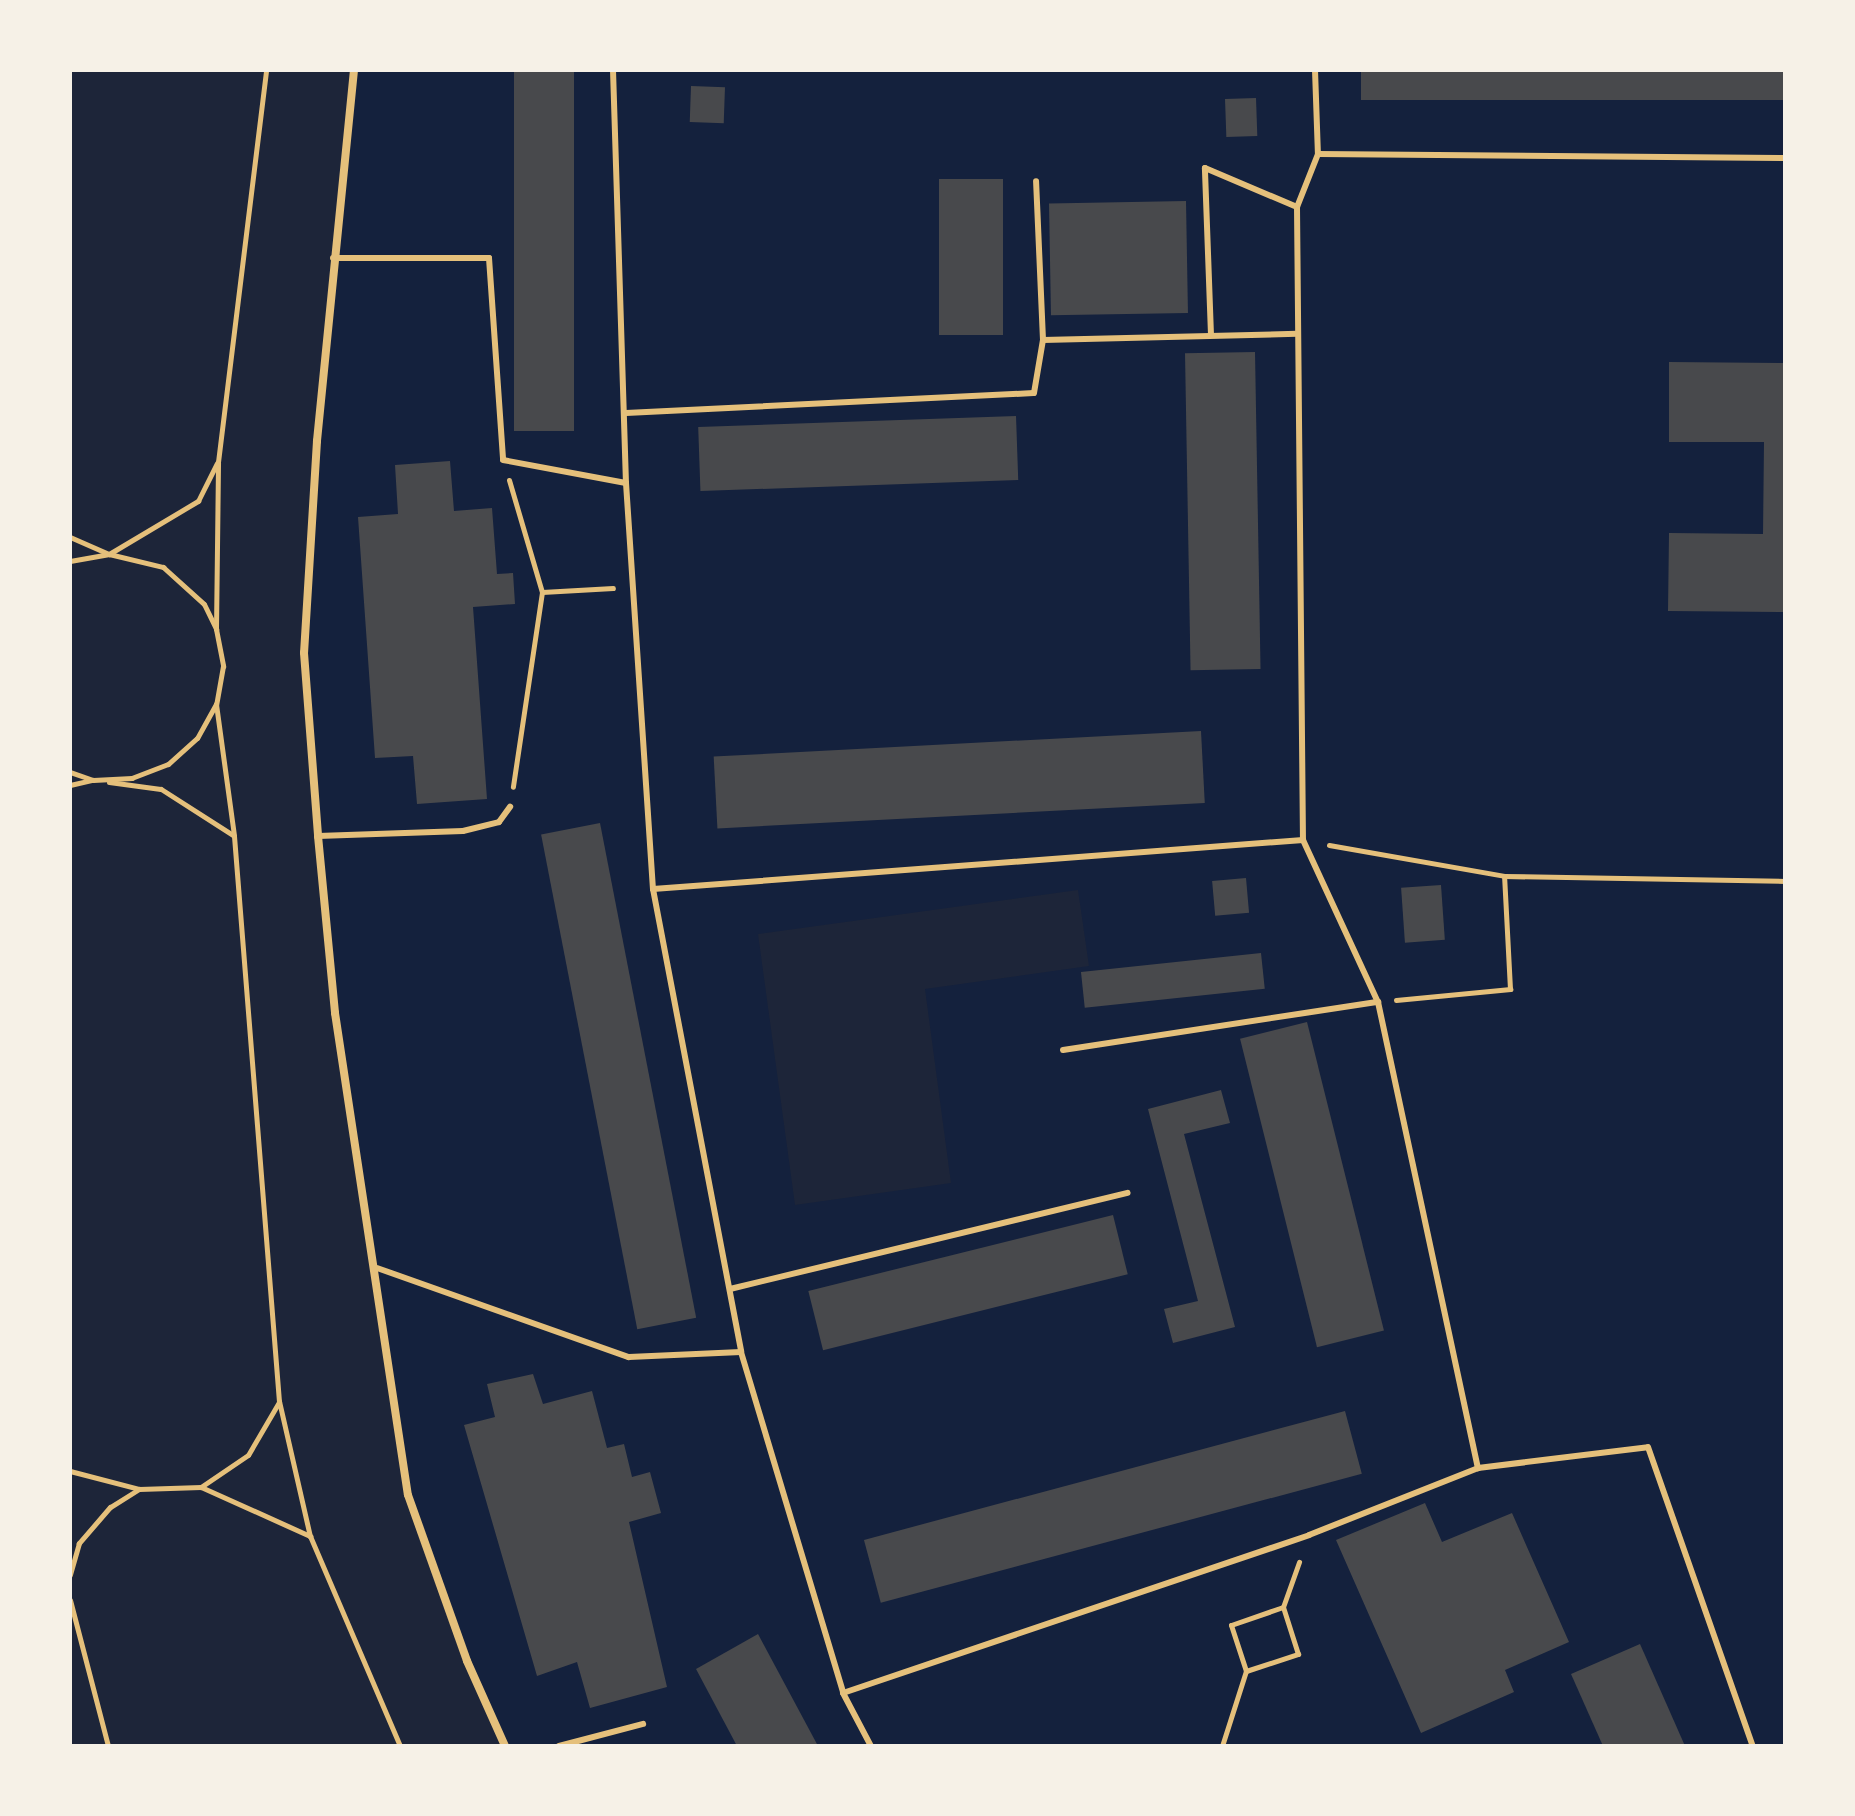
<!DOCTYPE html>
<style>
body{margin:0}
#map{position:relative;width:1855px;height:1816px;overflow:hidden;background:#14213d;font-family:"Open Sans",sans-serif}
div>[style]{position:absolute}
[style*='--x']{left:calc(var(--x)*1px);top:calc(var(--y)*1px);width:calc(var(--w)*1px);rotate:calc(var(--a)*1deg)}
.green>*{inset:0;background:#1d2539}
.building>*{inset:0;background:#48494c;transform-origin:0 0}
.path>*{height:5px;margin:-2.5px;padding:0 2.5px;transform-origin:2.5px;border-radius:2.5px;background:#e5c07b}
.service>*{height:6px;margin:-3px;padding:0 3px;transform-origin:3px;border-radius:3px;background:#e5c07b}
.minor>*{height:8px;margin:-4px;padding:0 4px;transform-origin:4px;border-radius:4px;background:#e5c07b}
span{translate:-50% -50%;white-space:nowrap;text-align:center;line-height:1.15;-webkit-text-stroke:6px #f6f1e7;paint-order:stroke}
.frame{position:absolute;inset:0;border:72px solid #f6f1e7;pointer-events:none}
</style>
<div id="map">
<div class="green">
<div style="clip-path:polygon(70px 70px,354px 70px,333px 258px,304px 653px,335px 1014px,408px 1495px,467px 1661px,505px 1746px,70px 1746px)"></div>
<div style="clip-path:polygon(1078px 890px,1089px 966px,925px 989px,951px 1183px,795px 1205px,758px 934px)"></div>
</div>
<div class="building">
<div style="left:514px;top:70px;width:60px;height:361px"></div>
<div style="left:1361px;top:70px;width:424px;height:30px"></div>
<div style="left:691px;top:86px;width:34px;height:36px;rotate:2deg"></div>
<div style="left:1256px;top:98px;width:38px;height:31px;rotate:88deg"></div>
<div style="left:1003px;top:179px;width:156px;height:64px;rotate:90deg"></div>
<div style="left:1186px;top:201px;width:112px;height:137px;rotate:89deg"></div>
<div style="left:1255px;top:352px;width:317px;height:70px;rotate:89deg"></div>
<div style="clip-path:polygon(1669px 362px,1785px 363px,1785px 612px,1668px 611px,1669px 533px,1763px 534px,1764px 442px,1669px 442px)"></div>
<div style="left:1016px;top:416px;width:64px;height:318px;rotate:88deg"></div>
<div style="clip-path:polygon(450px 461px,454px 511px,492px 508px,497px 574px,513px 573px,515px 604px,473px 607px,487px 799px,417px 804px,413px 756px,375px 758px,358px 517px,398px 514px,395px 465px)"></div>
<div style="left:1201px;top:731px;width:72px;height:488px;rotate:87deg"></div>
<div style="left:600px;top:823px;width:504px;height:60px;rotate:79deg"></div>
<div style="left:1246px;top:878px;width:35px;height:34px;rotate:85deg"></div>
<div style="left:1441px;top:885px;width:55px;height:40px;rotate:86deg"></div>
<div style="left:1261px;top:953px;width:36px;height:181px;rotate:84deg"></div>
<div style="left:1307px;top:1022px;width:318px;height:69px;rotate:76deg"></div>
<div style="clip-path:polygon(1221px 1090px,1230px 1123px,1184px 1134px,1235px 1327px,1173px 1343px,1164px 1309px,1198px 1301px,1148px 1109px)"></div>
<div style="left:1113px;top:1215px;width:61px;height:314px;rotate:76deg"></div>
<div style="clip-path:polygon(533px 1374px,543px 1404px,592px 1391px,607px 1448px,624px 1444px,632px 1477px,650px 1472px,661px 1513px,629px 1522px,667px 1687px,590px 1708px,577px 1662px,537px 1676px,464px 1425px,495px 1417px,487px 1384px)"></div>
<div style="left:1345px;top:1411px;width:65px;height:498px;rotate:75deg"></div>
<div style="clip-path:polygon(1425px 1503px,1442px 1542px,1512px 1513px,1569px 1642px,1505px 1670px,1514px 1692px,1421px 1733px,1336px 1540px)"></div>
<div style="clip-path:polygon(758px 1634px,818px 1746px,737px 1746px,696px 1669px)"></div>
<div style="clip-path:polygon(1640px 1644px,1685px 1746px,1603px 1746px,1571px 1674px)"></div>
</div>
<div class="path">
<div style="--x:509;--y:480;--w:117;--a:73.6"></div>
<div style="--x:542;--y:592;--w:197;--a:98.5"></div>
<div style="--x:70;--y:537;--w:43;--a:23.6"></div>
<div style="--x:109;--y:554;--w:104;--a:-30.8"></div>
<div style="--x:198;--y:501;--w:42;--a:-63.4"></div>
<div style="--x:70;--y:561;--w:40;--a:-10"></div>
<div style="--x:109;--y:554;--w:56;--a:13.5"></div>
<div style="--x:163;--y:567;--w:55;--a:42.1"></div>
<div style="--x:204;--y:604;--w:28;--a:64"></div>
<div style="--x:216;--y:629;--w:38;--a:79"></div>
<div style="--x:223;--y:666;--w:39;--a:100"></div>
<div style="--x:216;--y:704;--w:39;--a:119"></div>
<div style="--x:197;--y:738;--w:39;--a:138"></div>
<div style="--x:168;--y:764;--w:39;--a:159"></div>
<div style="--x:132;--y:778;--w:39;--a:177"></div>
<div style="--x:93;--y:780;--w:24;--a:-161"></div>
<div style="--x:542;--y:592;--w:71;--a:-3.2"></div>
<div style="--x:216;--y:629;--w:167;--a:-89.3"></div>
<div style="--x:218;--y:462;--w:395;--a:-83"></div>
<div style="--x:216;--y:704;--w:133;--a:82.2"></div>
<div style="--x:234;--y:836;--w:567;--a:85.45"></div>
<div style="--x:279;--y:1401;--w:139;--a:77.1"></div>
<div style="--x:310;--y:1536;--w:228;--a:66.8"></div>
<div style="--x:109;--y:782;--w:52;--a:7.7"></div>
<div style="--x:161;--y:789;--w:85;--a:32.6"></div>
<div style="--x:70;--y:785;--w:23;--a:-13"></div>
<div style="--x:1329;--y:845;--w:178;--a:10"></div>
<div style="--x:1504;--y:876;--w:281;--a:1"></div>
<div style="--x:1396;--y:1000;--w:115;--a:-5.5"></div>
<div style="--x:1510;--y:989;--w:113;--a:-93"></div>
<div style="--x:279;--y:1402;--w:61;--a:120.3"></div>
<div style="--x:248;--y:1455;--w:57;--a:145.8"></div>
<div style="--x:201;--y:1487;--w:120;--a:24.2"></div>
<div style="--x:70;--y:1471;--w:71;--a:14.6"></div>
<div style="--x:139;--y:1489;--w:34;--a:148"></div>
<div style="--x:110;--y:1507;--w:48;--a:130.7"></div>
<div style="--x:79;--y:1543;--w:33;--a:106"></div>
<div style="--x:139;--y:1489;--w:62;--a:-1.8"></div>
<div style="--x:70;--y:1600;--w:151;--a:75.4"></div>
<div style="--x:1283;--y:1607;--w:55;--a:160.9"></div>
<div style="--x:1231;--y:1625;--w:48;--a:71.9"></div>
<div style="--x:1246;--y:1671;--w:55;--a:-18.1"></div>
<div style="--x:1298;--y:1654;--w:49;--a:-107.7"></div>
<div style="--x:1283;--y:1607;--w:48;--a:-70.4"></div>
<div style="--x:1222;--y:1746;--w:79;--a:-72.3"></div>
</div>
<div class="service">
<div style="--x:613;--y:70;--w:413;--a:88.2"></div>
<div style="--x:626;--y:483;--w:407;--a:86.2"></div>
<div style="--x:653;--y:889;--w:471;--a:79.2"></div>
<div style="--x:741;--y:1352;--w:356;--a:73.3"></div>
<div style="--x:843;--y:1693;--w:60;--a:62.2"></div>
<div style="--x:1315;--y:70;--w:84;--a:88"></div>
<div style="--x:1318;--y:154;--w:467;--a:0.5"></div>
<div style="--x:1318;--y:154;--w:57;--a:111.6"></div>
<div style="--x:1297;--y:207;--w:633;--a:89.46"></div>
<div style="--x:1303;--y:840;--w:179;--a:65.2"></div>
<div style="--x:333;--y:258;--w:156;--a:0"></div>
<div style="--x:489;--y:258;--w:202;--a:86"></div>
<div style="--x:503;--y:460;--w:125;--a:10.6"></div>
<div style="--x:1211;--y:335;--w:167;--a:-92.1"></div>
<div style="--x:1205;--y:168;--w:100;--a:23"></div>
<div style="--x:1043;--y:340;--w:254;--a:-1.4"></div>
<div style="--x:626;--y:413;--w:408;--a:-2.8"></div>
<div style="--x:1034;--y:393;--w:54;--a:-80.4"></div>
<div style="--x:1043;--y:340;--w:159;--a:-92.5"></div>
<div style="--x:318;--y:836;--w:145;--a:-2"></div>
<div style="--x:463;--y:831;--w:37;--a:-14"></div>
<div style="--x:499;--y:822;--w:19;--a:-54"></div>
<div style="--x:653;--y:889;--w:652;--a:-4.31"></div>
<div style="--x:1063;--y:1050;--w:319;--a:-8.7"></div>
<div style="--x:1378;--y:1002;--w:477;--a:77.9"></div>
<div style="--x:377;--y:1268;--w:267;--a:19.5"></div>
<div style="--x:629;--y:1357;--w:112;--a:-2.6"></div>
<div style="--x:730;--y:1289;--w:409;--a:-13.6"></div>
<div style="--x:843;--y:1693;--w:492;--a:-18.7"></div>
<div style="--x:1309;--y:1535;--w:182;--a:-21.6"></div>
<div style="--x:1478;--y:1468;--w:171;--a:-7"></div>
<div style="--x:1648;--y:1447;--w:317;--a:70.7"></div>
<div style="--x:559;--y:1746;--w:87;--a:-14.7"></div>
</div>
<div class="minor">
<div style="--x:354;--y:70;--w:373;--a:95.7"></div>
<div style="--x:317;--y:441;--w:212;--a:93.5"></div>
<div style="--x:304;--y:653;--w:184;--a:85.6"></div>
<div style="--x:318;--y:836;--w:178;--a:84.5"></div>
<div style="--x:335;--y:1013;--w:487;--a:81.4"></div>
<div style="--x:408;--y:1495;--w:176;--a:70.4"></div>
<div style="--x:467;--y:1661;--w:93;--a:65.9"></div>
</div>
<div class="frame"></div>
</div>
